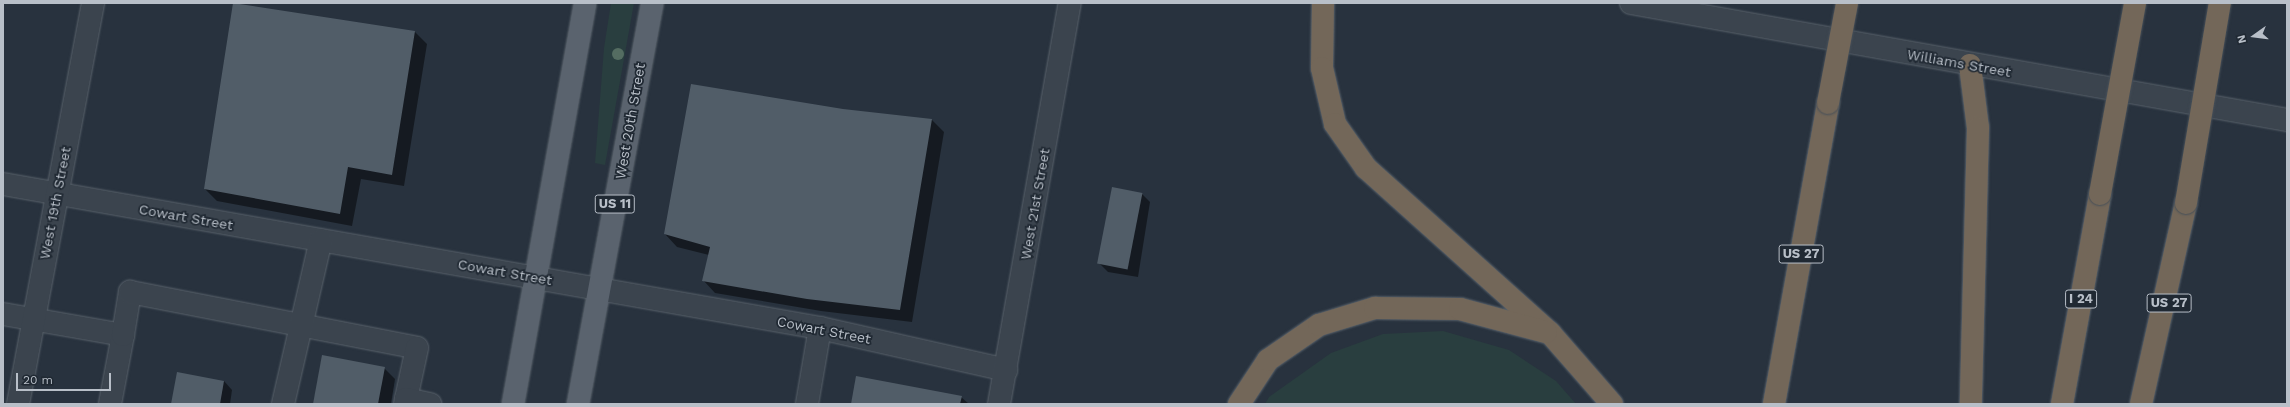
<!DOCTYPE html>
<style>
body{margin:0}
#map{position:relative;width:2290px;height:407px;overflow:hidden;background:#28323e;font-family:"Work Sans",sans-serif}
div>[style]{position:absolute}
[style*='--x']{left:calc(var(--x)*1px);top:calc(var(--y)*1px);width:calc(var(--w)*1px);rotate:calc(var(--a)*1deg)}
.green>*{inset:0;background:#293e3f}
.shadow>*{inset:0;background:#0007}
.building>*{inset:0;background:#515d68;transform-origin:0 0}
.roads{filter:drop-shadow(0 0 1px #59626b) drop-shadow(0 0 1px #59626b)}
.minor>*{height:22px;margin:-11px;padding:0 11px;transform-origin:11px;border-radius:11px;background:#3b444e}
.major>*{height:22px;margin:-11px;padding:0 11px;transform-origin:11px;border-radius:11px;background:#5a636e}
.highway>*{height:22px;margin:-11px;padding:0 11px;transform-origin:11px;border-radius:11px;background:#736759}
.bridges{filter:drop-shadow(0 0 1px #464f58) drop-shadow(0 0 1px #464f58)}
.highway-bridge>*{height:22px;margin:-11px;padding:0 11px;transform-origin:11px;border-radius:11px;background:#736759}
.trees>*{width:12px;height:12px;margin:-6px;border-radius:50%;background:#546c61}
span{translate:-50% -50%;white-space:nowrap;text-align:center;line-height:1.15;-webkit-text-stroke:3.5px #202933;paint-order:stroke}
.shield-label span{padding:1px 3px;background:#202933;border:1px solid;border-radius:3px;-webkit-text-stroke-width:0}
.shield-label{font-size:13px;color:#b8bfc8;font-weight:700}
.street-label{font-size:14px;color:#b8bfc8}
.frame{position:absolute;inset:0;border:4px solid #b8bfc8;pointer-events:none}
.north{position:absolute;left:2234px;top:16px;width:40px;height:40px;-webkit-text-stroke:3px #202933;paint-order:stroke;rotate:256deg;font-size:11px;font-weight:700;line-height:16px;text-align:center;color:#b8bfc8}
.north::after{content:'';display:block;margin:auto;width:14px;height:18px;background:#b8bfc8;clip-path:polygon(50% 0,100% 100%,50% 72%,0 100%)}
.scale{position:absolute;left:16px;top:373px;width:95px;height:18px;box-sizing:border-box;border:2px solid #b8bfc8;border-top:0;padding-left:5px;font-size:12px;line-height:14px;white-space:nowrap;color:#b8bfc8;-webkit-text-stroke:3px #202933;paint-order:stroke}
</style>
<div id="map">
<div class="green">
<div style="clip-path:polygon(611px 3px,634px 3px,605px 165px,595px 163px,604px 48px)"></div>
<div style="clip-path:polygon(1443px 331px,1509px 350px,1556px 381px,1576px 404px,1265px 404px,1269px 397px,1331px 353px,1383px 334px)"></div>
</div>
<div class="shadow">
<div style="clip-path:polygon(415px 32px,427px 44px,404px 186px,361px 179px,352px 226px,217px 201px,205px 189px)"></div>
<div style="clip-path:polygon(843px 110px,932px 120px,944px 132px,912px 322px,821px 311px,715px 293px,703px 280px,709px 255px,677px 247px,665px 234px)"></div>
<div style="clip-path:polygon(1142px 194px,1150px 202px,1138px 277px,1108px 272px,1100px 264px)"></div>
<div style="clip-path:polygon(384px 368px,395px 379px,391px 404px,314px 404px)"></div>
<div style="clip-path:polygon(224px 381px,232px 390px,230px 404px,172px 404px)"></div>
<div style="clip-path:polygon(961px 397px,969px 404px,852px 404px)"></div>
</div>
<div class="building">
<div style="clip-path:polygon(233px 3px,415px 31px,392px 175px,348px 167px,340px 214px,204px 189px)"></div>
<div style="clip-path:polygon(691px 84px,843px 109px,932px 119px,900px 310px,807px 299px,702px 281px,710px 247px,664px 234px)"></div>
<div style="left:1112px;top:187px;width:31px;height:78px;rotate:11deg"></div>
<div style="clip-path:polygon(322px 355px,385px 367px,378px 404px,313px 404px)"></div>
<div style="clip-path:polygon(177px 372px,224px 381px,220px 404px,171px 404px)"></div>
<div style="clip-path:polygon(856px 376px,962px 396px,960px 404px,851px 404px)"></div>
</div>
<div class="roads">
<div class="minor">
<div style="--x:1631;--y:3;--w:666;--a:10.11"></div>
<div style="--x:3;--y:184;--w:830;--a:10"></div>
<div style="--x:820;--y:328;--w:191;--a:12.7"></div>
<div style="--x:3;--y:314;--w:122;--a:9.9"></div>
<div style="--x:123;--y:335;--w:70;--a:100.7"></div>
<div style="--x:123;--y:335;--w:44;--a:-80.8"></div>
<div style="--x:130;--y:292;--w:292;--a:11"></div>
<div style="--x:417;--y:348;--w:52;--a:102.2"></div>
<div style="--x:18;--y:404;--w:408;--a:-79.4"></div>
<div style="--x:283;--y:404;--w:168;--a:-77"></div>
<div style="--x:405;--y:404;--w:5;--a:-79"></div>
<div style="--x:406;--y:399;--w:25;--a:12"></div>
<div style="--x:807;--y:404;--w:77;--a:-80.3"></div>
<div style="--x:999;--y:404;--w:407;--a:-80"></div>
</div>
<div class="major">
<div style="--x:513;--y:404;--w:407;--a:-79.8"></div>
<div style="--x:578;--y:404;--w:408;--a:-79.5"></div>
</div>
<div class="highway">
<div style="--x:1323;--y:3;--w:65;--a:90.9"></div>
<div style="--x:1322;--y:68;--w:57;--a:76.9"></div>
<div style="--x:1335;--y:124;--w:54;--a:54.8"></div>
<div style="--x:1366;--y:168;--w:247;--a:41.9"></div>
<div style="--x:1550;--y:333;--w:94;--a:48.9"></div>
<div style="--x:1970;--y:65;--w:64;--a:82.8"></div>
<div style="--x:1978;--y:128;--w:276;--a:91.5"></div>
<div style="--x:1239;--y:404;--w:53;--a:-56.6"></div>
<div style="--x:1268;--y:360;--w:62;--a:-34.5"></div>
<div style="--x:1319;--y:325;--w:59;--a:-16.9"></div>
<div style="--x:1375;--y:308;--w:85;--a:0.7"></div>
<div style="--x:1460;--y:309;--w:89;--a:15"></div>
<div style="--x:1774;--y:404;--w:306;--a:-79.8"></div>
<div style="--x:2062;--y:404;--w:213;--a:-79.7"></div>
<div style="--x:2141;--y:404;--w:206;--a:-77.4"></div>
</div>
</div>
<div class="bridges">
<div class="highway-bridge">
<div style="--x:1828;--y:103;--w:102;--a:-79.2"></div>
<div style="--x:2100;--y:194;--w:194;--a:-79.6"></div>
<div style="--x:2186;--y:203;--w:203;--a:-80.4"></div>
</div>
</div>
<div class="trees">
<div style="left:618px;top:54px"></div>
</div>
<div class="shield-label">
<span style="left:615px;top:204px">US 11</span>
<span style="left:1801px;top:254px">US 27</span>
<span style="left:2081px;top:299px">I 24</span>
<span style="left:2169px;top:303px">US 27</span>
</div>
<div class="street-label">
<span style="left:1959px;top:63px;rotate:10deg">Williams Street</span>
<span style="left:630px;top:121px;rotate:-80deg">West 20th Street</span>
<span style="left:55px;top:203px;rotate:-79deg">West 19th Street</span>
<span style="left:1035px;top:204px;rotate:-80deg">West 21st Street</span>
<span style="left:186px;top:217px;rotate:10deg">Cowart Street</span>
<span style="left:505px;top:272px;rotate:10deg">Cowart Street</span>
<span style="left:824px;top:330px;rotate:11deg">Cowart Street</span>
</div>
<div class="frame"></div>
<div class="north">N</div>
<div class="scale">20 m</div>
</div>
